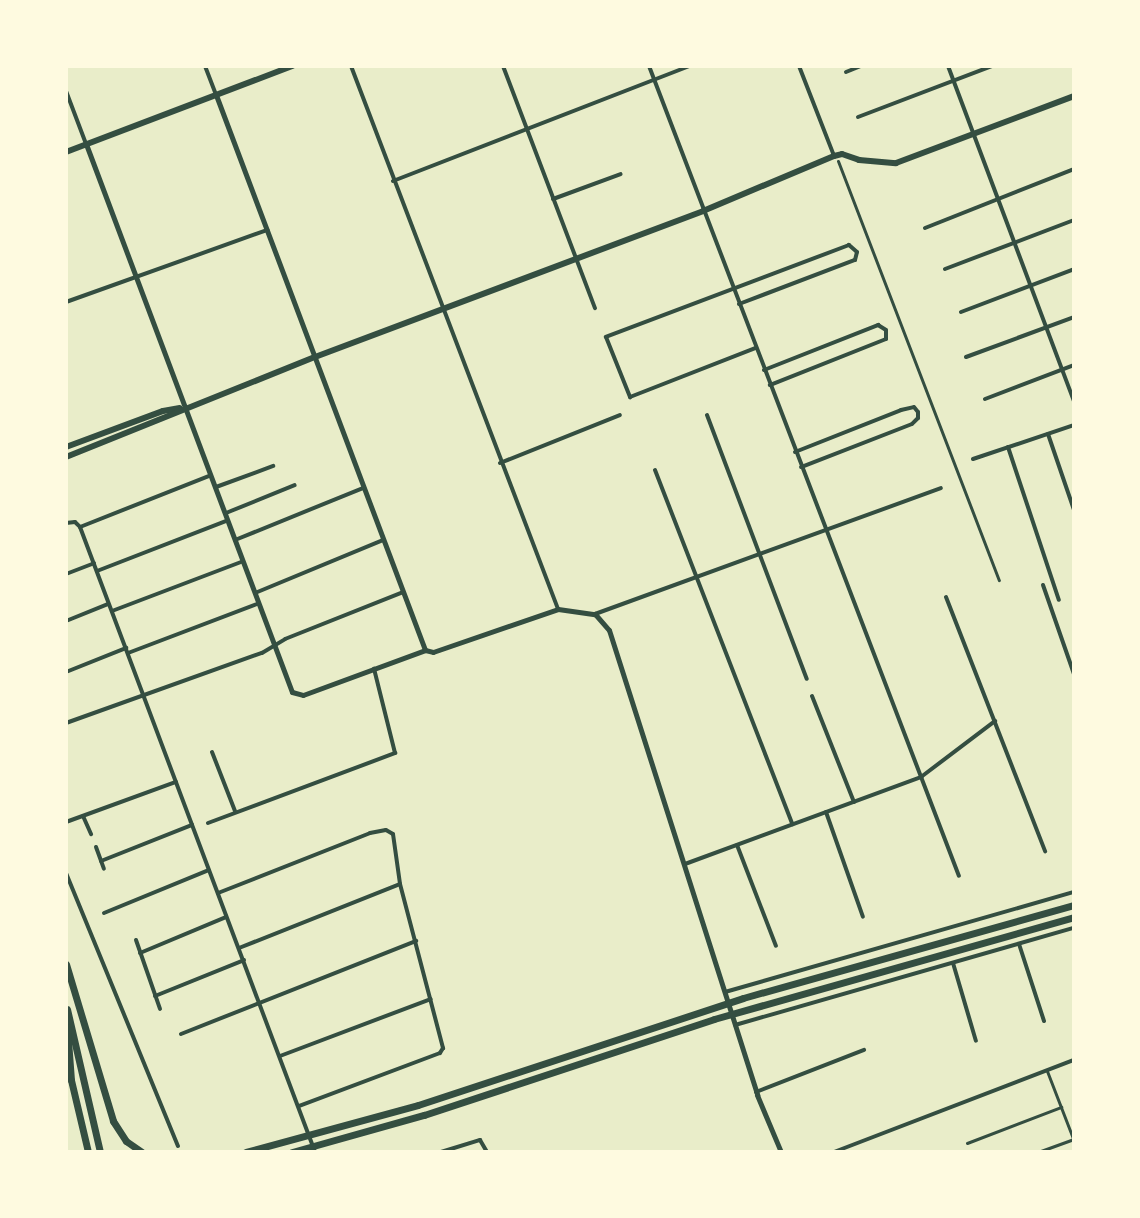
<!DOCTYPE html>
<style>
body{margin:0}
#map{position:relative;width:1140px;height:1218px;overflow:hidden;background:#e9edc9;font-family:"Source Serif 4",serif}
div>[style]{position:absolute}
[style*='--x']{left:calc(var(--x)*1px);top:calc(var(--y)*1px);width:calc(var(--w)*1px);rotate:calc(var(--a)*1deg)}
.pedestrian>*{height:3px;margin:-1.5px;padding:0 1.5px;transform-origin:1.5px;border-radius:1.5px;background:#344e41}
.minor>*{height:4px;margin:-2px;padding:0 2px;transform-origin:2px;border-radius:2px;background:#344e41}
.tertiary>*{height:5px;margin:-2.5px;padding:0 2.5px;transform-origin:2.5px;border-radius:2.5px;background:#344e41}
.secondary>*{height:6px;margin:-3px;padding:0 3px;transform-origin:3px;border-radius:3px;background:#344e41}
.trunk>*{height:7px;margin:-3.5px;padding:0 3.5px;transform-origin:3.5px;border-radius:3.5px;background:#344e41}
span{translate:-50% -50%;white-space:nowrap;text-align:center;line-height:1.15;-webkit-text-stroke:6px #fefae0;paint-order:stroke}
.frame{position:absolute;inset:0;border:68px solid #fefae0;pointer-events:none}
</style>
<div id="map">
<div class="pedestrian">
<div style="--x:838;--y:161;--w:449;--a:69"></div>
<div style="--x:1047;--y:1071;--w:75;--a:68.9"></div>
<div style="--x:967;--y:1143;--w:101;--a:-21"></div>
<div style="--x:946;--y:1152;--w:1;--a:0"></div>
<div style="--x:1038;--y:1152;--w:38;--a:-20"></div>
</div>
<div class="minor">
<div style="--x:205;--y:66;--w:31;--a:69"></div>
<div style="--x:351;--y:66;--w:581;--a:69.13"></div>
<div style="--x:503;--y:66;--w:259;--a:69.2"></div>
<div style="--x:649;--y:66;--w:867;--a:69.06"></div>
<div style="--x:799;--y:66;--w:97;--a:68.7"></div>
<div style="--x:948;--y:66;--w:358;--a:69.4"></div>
<div style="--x:846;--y:72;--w:16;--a:-22"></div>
<div style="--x:66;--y:91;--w:57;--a:69.3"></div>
<div style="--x:858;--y:117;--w:143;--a:-20.8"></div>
<div style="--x:393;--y:181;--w:318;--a:-21.2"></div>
<div style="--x:553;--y:199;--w:72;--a:-20.2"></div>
<div style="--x:925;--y:228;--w:160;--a:-21.6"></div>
<div style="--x:945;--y:269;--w:138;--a:-20.8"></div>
<div style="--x:66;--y:302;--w:214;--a:-19.7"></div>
<div style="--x:739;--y:304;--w:124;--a:-20.8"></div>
<div style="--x:855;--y:260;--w:8;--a:-76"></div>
<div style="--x:857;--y:252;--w:11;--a:-139"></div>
<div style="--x:849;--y:245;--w:260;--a:159.3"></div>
<div style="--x:606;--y:337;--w:65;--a:68.2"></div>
<div style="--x:630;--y:397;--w:135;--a:-21.3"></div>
<div style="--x:961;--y:312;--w:121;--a:-20.8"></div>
<div style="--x:966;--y:357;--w:115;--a:-20.3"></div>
<div style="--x:764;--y:370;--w:123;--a:-21.5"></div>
<div style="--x:878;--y:325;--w:9;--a:32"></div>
<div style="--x:886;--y:330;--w:9;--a:90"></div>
<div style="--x:886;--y:339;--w:125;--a:158.4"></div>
<div style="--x:985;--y:399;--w:95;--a:-20.9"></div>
<div style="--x:707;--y:415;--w:282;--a:69.3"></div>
<div style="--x:1048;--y:434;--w:80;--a:71.1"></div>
<div style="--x:1008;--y:447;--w:161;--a:71.6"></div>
<div style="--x:795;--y:452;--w:114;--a:-21.6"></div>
<div style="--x:901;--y:410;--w:13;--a:-13"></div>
<div style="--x:914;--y:407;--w:6;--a:51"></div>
<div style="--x:918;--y:412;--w:6;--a:90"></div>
<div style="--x:918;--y:418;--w:8;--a:135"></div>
<div style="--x:912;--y:424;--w:119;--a:158.8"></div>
<div style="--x:973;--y:459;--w:107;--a:-18.6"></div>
<div style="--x:500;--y:463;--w:129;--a:-21.8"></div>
<div style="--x:655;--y:470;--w:380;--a:68.8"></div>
<div style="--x:216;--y:487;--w:61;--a:-20.2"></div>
<div style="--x:226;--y:513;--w:74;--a:-22.1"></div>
<div style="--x:66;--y:523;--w:9;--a:-6"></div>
<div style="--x:75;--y:522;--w:7;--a:45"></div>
<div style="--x:80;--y:527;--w:139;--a:-21.6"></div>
<div style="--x:80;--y:527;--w:668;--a:69.39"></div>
<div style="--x:235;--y:540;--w:138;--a:-22.1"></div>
<div style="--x:97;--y:571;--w:138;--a:-21.2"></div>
<div style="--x:66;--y:574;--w:30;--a:-21"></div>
<div style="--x:1043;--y:585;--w:94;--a:70.8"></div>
<div style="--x:255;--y:593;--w:139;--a:-22.5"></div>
<div style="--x:946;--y:597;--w:273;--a:68.7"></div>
<div style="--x:112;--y:611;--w:138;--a:-20.8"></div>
<div style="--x:595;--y:614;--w:368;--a:-20"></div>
<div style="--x:66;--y:621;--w:45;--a:-22"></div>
<div style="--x:128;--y:653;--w:138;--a:-20.8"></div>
<div style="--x:66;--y:672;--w:65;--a:-21.8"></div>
<div style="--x:812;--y:696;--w:114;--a:68.4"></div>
<div style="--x:66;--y:723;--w:208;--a:-19.7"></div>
<div style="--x:262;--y:653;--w:27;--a:-31"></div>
<div style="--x:285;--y:639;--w:127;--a:-21.7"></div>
<div style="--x:212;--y:752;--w:63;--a:68.7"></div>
<div style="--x:826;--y:812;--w:111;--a:70.6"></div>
<div style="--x:83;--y:816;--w:20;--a:66"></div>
<div style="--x:66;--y:822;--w:117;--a:-20"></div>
<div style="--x:208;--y:823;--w:200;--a:-20.5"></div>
<div style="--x:395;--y:753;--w:87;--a:-104"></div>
<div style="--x:737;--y:845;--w:108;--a:68.9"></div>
<div style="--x:96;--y:847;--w:23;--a:70"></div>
<div style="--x:101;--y:861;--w:98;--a:-21.6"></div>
<div style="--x:685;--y:864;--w:252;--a:-20.2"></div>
<div style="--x:921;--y:777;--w:93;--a:-37.1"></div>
<div style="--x:66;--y:873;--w:295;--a:67.7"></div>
<div style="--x:218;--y:893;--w:163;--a:-21.5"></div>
<div style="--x:370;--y:833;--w:16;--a:-11"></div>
<div style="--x:386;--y:830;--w:8;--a:30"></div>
<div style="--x:393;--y:834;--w:50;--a:82"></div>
<div style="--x:400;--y:884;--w:170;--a:75.3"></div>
<div style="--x:443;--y:1048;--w:6;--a:121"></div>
<div style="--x:440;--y:1053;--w:151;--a:159.4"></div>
<div style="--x:104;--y:913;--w:113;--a:-22.3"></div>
<div style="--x:136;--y:940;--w:73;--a:70.8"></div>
<div style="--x:1019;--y:944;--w:81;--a:72"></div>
<div style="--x:239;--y:948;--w:173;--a:-21.7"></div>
<div style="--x:140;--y:953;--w:93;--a:-22.7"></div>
<div style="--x:953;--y:963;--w:81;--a:73.6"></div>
<div style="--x:725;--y:992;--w:363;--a:-16"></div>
<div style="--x:155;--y:996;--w:96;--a:-22"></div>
<div style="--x:735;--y:1025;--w:353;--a:-16"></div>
<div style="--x:181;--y:1034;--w:253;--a:-21.6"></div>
<div style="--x:280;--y:1056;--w:161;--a:-20.7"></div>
<div style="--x:756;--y:1092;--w:116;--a:-21.3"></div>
<div style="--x:441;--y:1152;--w:41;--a:-17.1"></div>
<div style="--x:480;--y:1140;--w:14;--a:60"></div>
<div style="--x:834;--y:1152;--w:257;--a:-21"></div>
</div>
<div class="tertiary">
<div style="--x:216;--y:95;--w:593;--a:69.36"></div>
<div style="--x:86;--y:144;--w:585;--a:69.4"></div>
<div style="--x:292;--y:692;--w:11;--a:15"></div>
<div style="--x:303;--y:695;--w:130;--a:-20.2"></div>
<div style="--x:425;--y:650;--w:8;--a:14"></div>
<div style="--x:433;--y:652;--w:132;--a:-19"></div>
<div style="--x:558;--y:609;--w:37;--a:8"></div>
<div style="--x:595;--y:614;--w:21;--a:49"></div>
<div style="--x:609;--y:630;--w:488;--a:72.3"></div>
<div style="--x:757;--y:1095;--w:62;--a:67.2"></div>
</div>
<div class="secondary">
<div style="--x:66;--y:152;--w:242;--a:-20.8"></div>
<div style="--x:66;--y:447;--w:103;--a:-20.4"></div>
<div style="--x:163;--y:411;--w:17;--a:-10"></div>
<div style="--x:66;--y:457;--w:268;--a:-21.9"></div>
<div style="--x:315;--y:357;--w:415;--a:-20.6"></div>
<div style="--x:703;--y:211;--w:142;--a:-22.8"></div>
<div style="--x:834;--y:156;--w:8;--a:-14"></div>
<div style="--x:842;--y:154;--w:18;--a:19"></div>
<div style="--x:859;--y:160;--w:37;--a:5"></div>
<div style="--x:896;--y:163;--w:190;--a:-20.6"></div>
</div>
<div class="trunk">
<div style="--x:66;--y:964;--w:164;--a:73.3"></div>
<div style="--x:113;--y:1121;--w:24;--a:57"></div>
<div style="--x:126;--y:1141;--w:19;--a:35"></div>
<div style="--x:67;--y:1009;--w:147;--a:77"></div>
<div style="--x:67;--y:1027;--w:53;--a:85.7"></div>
<div style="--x:71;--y:1080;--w:74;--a:76.7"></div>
<div style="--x:246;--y:1152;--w:178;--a:-15.3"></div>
<div style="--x:418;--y:1105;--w:342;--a:-18.2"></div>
<div style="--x:743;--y:998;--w:344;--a:-15.7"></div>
<div style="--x:292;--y:1152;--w:137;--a:-15.7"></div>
<div style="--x:424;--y:1115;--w:305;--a:-18.3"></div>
<div style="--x:714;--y:1019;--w:374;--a:-15.8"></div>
</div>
<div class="frame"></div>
</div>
